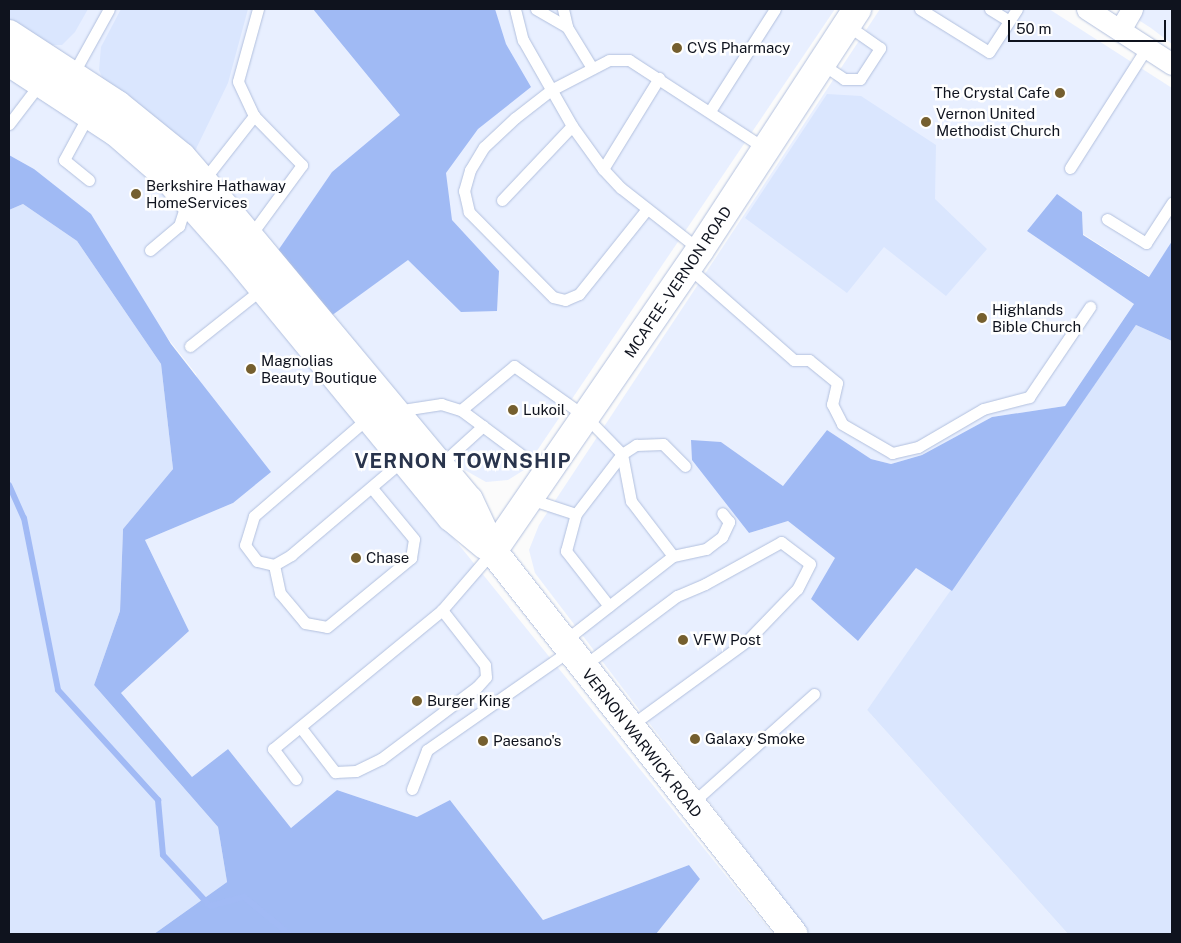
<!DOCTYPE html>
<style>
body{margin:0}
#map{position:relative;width:1181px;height:943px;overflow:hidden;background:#fbfbfb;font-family:"Public Sans",sans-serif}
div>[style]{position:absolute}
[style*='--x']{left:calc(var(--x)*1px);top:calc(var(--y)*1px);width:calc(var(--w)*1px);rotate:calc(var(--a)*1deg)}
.built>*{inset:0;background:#e8efff}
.green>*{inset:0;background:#dae6fe}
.forest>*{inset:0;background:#a0baf4}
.stream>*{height:6px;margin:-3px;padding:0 3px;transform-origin:3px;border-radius:3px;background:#a1baf5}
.roads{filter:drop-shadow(0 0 1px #b2c0de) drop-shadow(0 0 1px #b2c0de)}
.lane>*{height:11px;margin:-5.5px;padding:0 5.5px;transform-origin:5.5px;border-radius:5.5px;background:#fff}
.street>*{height:21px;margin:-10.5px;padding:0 10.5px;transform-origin:10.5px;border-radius:10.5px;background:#fff}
.secondary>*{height:28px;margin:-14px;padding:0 14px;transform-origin:14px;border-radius:14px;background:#fff}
.dots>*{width:14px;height:14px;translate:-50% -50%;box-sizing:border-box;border:2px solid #fff;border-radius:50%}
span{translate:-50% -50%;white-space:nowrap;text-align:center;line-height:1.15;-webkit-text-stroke:5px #fff;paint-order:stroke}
.poi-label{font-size:15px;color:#0f131e}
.left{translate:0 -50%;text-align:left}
.right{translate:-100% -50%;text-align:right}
.street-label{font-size:15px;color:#0f131e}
.district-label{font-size:20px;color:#29344c;font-weight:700;letter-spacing:1px}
.frame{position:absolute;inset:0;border:10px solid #0f131e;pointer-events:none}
.scale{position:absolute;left:1008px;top:20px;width:158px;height:22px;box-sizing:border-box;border:2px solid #0f131e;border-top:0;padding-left:6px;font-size:15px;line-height:18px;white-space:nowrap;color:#0f131e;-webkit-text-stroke:4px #fff;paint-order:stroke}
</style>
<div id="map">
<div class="built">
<div style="clip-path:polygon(9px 9px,835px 9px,524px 470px,508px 480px,486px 482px,463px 469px,442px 451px)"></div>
<div style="clip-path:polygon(880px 9px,1049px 9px,1172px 88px,1172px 241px,1150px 277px,1083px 234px,1082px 212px,1027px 231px,1134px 304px,1065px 406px,992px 417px,922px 455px,891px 464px,871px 459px,827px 430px,783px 486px,721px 442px,729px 506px,749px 533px,788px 521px,835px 558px,858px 641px,916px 568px,952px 591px,867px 710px,1068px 934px,810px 934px,535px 573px,529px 550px,539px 525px)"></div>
<div style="clip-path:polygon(1121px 9px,1172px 9px,1172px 44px,1151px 28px)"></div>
<div style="clip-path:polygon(9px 73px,113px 142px,200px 224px,773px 934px,656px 934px,700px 879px,689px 865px,543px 920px,450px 800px,417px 817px,337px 790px,291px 828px,228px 749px,192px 777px,121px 693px,189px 631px,145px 540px,233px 503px,196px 374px,34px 169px,9px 155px)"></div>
</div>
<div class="green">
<div style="clip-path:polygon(9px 9px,88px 9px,75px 32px,62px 45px,43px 45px,9px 23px)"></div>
<div style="clip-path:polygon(121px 9px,248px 9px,228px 83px,194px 153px,105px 84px,99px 70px,101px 47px)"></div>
<div style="clip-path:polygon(827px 94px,861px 96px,936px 145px,935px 199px,987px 249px,946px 296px,884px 247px,847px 293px,745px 218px)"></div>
<div style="clip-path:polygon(23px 204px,77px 241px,161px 364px,173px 469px,123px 529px,120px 611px,94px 685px,218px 827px,227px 882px,154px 934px,9px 934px,9px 210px)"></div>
<div style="clip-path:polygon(1136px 325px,1172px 341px,1172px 934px,1068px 934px,867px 710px)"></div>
</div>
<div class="forest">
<div style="clip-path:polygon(313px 9px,495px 9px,506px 44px,531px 87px,478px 129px,446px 173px,452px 220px,499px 271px,497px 311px,461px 312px,408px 260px,331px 316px,277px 252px,332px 172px,400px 115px)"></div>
<div style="clip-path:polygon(9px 155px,34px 169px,91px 214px,171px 344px,271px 472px,233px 503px,145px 540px,189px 631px,121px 693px,192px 777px,228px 749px,291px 828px,337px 790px,417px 817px,450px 800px,543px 920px,689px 865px,700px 879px,656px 934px,154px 934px,227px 882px,218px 827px,94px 685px,120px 611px,123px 529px,173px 469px,161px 364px,77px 241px,23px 204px,9px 210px)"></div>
<div style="clip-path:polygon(1057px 194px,1082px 212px,1083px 235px,1149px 277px,1172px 241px,1172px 341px,1136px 325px,952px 591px,916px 568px,858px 641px,811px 599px,835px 558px,788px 521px,749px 533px,692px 460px,691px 440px,721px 442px,783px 486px,827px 430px,871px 459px,891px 464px,922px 455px,992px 417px,1065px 406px,1134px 304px,1027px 231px)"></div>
</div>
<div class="stream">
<div style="--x:9;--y:485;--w:36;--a:66"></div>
<div style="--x:24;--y:518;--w:175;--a:78.8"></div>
<div style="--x:58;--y:690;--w:149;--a:47.7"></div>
<div style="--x:158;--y:800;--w:55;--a:84.8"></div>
<div style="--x:163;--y:855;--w:69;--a:47.3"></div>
<div style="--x:210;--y:906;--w:35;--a:-15"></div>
<div style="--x:244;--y:897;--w:58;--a:39.4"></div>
</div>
<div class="roads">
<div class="lane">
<div style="--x:515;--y:9;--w:32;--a:76"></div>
<div style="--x:523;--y:40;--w:99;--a:60.3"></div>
<div style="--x:572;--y:126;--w:53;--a:54.2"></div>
<div style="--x:603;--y:169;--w:26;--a:47"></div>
<div style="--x:621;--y:188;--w:100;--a:38.1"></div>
<div style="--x:536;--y:9;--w:36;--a:30"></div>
<div style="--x:563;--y:9;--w:18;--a:77"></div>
<div style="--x:567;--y:27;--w:48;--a:58.6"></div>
<div style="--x:920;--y:9;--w:81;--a:31.9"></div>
<div style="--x:989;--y:52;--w:51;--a:-56.9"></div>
<div style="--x:990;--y:9;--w:22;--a:32"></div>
<div style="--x:822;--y:64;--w:27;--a:34"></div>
<div style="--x:844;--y:79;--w:16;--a:0"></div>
<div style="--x:860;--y:79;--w:37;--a:-57"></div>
<div style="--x:880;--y:48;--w:40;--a:-145.1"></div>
<div style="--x:73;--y:74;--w:74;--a:-61"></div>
<div style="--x:710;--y:111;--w:121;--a:-57.5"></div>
<div style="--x:9;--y:124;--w:53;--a:-52.7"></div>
<div style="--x:1070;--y:168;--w:143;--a:-57.5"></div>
<div style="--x:603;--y:169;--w:107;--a:-58.4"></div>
<div style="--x:89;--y:180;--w:32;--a:-141"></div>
<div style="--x:64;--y:160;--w:52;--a:-61.5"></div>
<div style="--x:203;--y:181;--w:83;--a:-51.9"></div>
<div style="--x:502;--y:200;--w:102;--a:-46.6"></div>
<div style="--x:647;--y:209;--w:109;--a:128.7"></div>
<div style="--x:579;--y:294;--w:15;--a:157"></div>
<div style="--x:565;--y:300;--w:12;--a:-166"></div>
<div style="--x:553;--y:297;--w:120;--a:-134.7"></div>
<div style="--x:469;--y:212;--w:22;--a:-103"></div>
<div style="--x:464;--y:191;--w:22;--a:-74"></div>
<div style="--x:470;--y:170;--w:27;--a:-59"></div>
<div style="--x:484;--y:147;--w:42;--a:-43.1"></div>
<div style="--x:515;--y:118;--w:46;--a:-37.9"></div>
<div style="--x:551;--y:90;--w:65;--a:-27.3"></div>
<div style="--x:609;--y:60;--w:20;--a:0"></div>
<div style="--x:629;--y:60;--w:163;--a:33"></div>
<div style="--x:1107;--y:219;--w:46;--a:31.6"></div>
<div style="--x:1146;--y:243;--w:48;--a:-57"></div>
<div style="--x:250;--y:236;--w:88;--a:-53.8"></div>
<div style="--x:302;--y:165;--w:69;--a:-134.4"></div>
<div style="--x:254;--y:116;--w:38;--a:-115"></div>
<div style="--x:238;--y:81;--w:75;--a:-74.5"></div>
<div style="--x:150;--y:250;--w:38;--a:-40"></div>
<div style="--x:179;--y:226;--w:26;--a:-72"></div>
<div style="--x:688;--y:267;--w:141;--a:41.3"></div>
<div style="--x:794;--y:360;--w:15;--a:0"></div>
<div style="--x:809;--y:360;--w:36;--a:39"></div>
<div style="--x:837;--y:383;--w:22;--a:103"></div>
<div style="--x:832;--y:404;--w:22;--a:63"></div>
<div style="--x:842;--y:424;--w:58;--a:30.1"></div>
<div style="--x:892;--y:453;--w:27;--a:-13"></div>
<div style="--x:918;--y:447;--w:75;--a:-30.3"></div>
<div style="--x:983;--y:409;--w:48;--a:-14.6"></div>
<div style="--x:1029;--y:397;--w:109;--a:-55.9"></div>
<div style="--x:190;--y:346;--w:93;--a:-38.5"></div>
<div style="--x:461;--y:410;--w:69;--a:-39.7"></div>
<div style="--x:514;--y:366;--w:88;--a:35.3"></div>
<div style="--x:586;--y:417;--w:52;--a:45.8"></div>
<div style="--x:622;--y:454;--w:48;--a:79.2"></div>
<div style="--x:631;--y:501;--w:69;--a:52.6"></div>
<div style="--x:673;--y:556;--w:140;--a:142"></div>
<div style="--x:396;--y:411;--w:46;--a:-8.8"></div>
<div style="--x:441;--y:404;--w:21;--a:17"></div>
<div style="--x:461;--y:410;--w:107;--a:36.7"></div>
<div style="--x:369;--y:417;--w:152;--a:139.3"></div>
<div style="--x:254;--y:516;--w:30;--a:107"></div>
<div style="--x:245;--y:545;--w:20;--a:53"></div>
<div style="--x:257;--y:561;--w:17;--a:13"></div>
<div style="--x:274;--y:565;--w:20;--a:-30"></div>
<div style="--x:291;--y:555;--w:148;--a:-40.3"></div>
<div style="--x:440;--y:465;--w:58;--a:-42.2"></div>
<div style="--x:530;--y:499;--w:48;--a:18.1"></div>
<div style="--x:673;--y:556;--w:34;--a:-12"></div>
<div style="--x:706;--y:549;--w:20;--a:-37"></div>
<div style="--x:722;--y:537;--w:17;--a:-65"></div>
<div style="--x:729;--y:522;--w:11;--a:-128"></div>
<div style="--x:274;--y:565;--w:29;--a:78"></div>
<div style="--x:280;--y:593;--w:39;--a:50"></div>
<div style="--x:305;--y:623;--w:22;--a:10"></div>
<div style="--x:327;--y:627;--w:109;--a:-39.4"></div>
<div style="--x:411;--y:558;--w:19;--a:-81"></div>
<div style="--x:414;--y:539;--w:67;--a:-129.6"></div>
<div style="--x:609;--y:606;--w:70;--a:-128"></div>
<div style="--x:566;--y:551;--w:38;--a:-75"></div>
<div style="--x:576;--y:514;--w:76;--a:-52.5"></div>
<div style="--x:622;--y:454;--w:17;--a:-33"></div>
<div style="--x:636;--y:445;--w:27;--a:-2"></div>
<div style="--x:663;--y:444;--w:31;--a:45"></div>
<div style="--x:582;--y:667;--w:119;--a:-36.8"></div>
<div style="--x:677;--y:596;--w:30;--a:-23"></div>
<div style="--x:705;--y:584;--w:87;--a:-28.9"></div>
<div style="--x:781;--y:542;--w:36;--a:37"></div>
<div style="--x:810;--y:564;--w:28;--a:117"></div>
<div style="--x:797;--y:589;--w:71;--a:133.9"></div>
<div style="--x:748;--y:640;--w:146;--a:143.9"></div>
<div style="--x:301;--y:728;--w:56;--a:52.3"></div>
<div style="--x:335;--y:772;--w:21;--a:-3"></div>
<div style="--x:356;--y:771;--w:28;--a:-26"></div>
<div style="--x:381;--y:759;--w:120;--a:-36.9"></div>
<div style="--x:477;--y:687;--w:13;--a:-48"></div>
<div style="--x:486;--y:677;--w:12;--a:-95"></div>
<div style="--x:485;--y:665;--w:70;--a:-128"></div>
<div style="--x:296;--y:779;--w:38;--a:-127"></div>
<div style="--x:273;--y:749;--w:219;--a:-39.4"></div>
<div style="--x:442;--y:610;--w:78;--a:-49.2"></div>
<div style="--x:412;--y:789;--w:42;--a:-69"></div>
<div style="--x:427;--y:750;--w:173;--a:-34.9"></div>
<div style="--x:691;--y:804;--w:165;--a:-41.8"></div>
</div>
<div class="street">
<div style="--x:1087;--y:9;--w:101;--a:32.9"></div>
<div style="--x:1120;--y:30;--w:24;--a:-60"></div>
</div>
<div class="secondary">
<div style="--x:9;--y:34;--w:130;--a:33.1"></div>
<div style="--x:118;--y:105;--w:82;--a:39.1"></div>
<div style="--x:182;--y:157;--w:32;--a:49"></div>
<div style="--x:203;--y:181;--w:415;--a:50.2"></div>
<div style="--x:469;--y:500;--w:56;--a:64.8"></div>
<div style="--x:493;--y:551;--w:487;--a:51.9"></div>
<div style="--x:9;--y:62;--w:129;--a:33.3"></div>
<div style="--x:117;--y:133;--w:61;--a:41"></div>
<div style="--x:163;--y:173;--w:107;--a:48.4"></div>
<div style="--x:234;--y:253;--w:342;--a:50.6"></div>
<div style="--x:451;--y:517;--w:45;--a:39.6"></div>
<div style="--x:493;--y:551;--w:365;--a:-55.5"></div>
<div style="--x:700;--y:250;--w:288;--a:-56.9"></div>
</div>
</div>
<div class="dots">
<div style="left:677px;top:48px;background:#755f2f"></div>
<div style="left:1060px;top:93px;background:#755f2f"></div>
<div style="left:926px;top:122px;background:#755f2f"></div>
<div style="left:136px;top:194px;background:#755f2f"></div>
<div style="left:982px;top:318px;background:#755f2f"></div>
<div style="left:251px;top:369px;background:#755f2f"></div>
<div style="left:513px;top:410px;background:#755f2f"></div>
<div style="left:356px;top:558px;background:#755f2f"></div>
<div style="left:683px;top:640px;background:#755f2f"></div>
<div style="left:417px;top:701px;background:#755f2f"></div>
<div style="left:695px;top:739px;background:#755f2f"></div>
<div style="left:483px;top:741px;background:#755f2f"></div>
</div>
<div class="poi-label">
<span class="left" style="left:687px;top:48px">CVS Pharmacy</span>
<span class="right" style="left:1050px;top:93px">The Crystal Cafe</span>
<span class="left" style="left:936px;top:122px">Vernon United<br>Methodist Church</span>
<span class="left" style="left:146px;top:194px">Berkshire Hathaway<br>HomeServices</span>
<span class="left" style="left:992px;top:318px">Highlands<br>Bible Church</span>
<span class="left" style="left:261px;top:369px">Magnolias<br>Beauty Boutique</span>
<span class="left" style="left:523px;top:410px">Lukoil</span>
<span class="left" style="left:366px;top:558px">Chase</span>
<span class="left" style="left:693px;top:640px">VFW Post</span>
<span class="left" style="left:427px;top:701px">Burger King</span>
<span class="left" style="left:705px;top:739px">Galaxy Smoke</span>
<span class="left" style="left:493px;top:741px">Paesano's</span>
</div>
<div class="street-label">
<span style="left:678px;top:282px;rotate:-56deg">MCAFEE - VERNON ROAD</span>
<span style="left:642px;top:743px;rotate:52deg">VERNON WARWICK ROAD</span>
</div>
<div class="district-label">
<span style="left:463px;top:461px">VERNON TOWNSHIP</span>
</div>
<div class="frame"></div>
<div class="scale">50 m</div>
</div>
